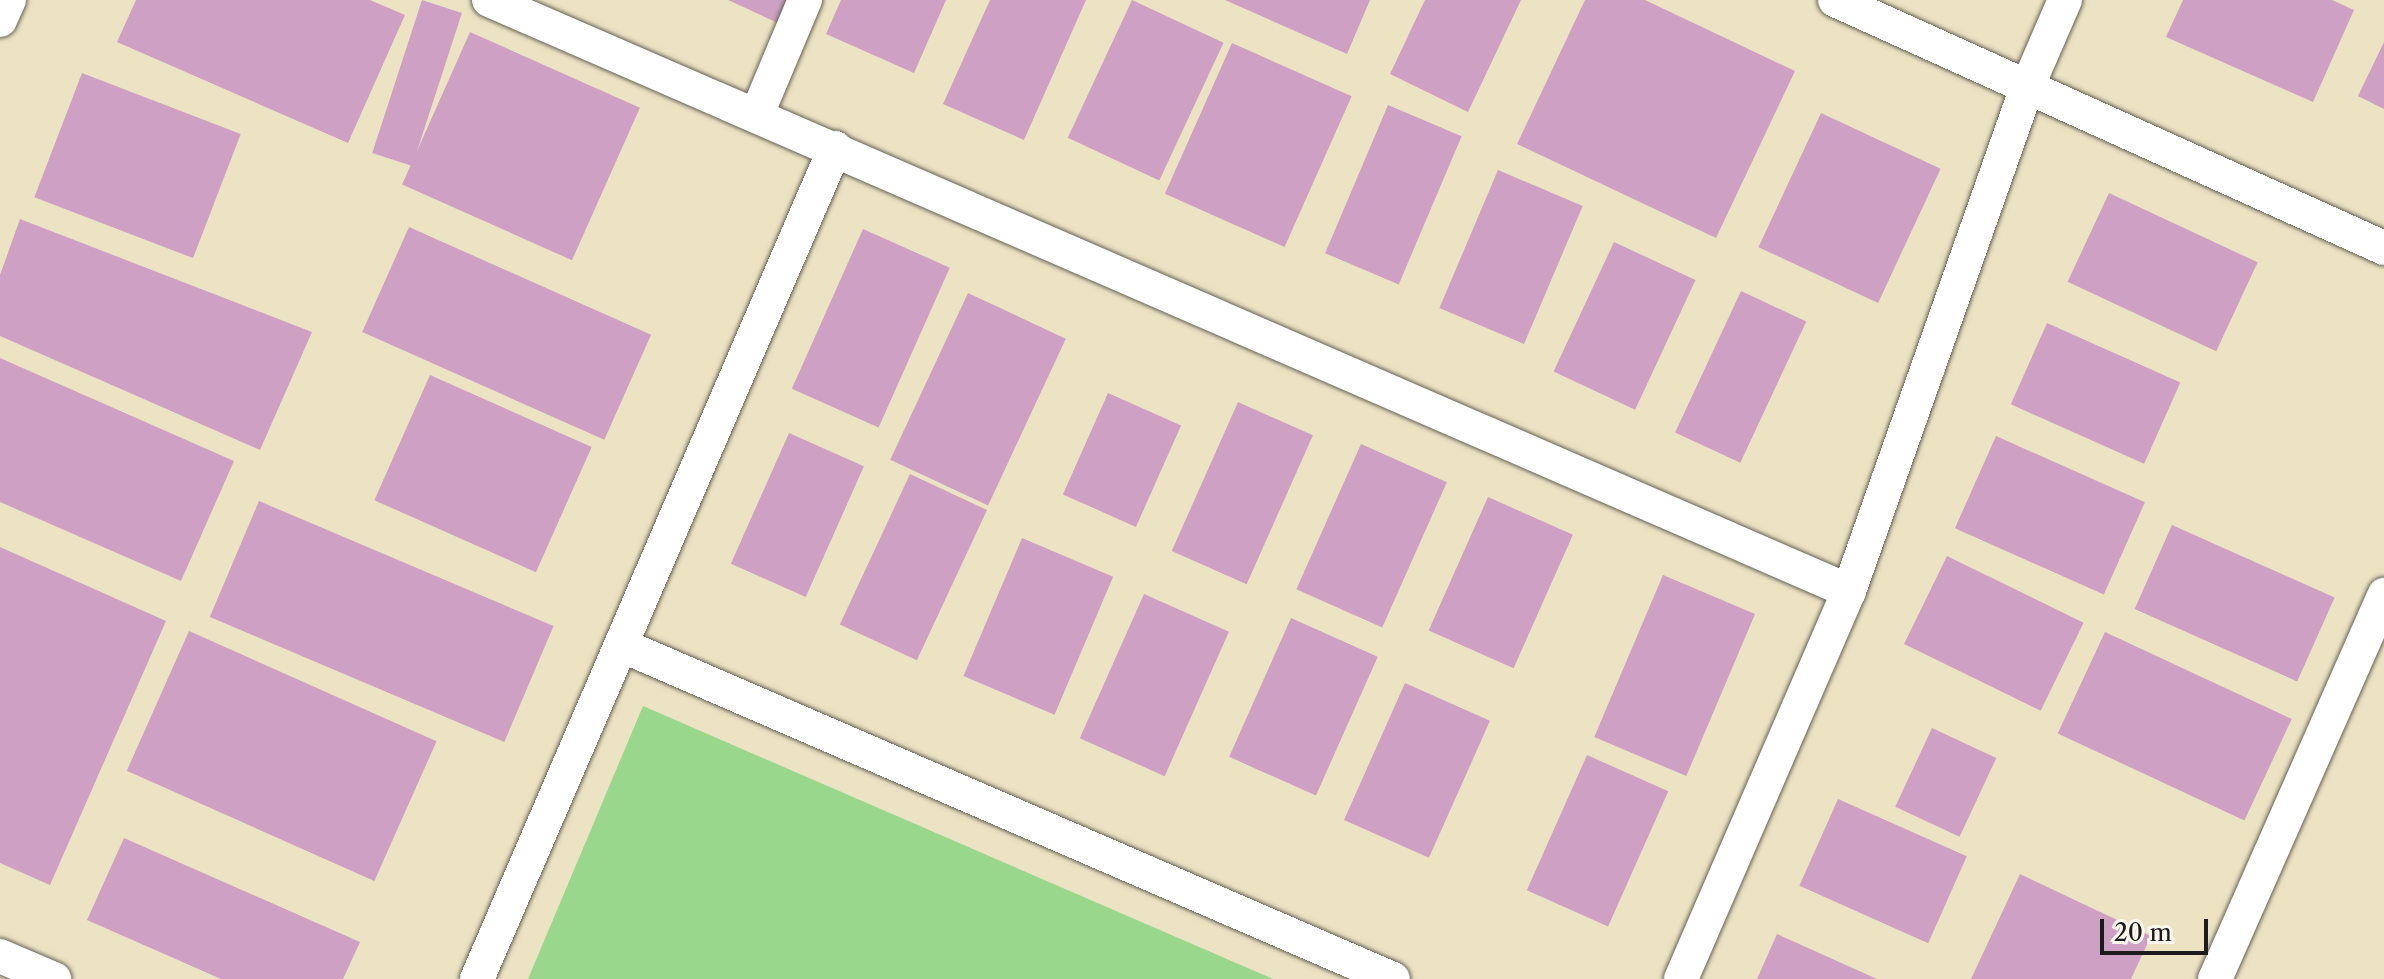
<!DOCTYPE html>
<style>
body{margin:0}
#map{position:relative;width:2384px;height:979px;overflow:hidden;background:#ece3c3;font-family:"Libre Caslon Text",serif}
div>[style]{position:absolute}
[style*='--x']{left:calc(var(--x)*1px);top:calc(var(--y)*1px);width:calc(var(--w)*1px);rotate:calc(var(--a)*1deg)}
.green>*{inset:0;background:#99d78c}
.building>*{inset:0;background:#cea1c4;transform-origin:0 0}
.roads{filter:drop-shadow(0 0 2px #656256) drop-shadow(0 0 2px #656256)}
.minor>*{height:34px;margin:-17px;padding:0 17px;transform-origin:17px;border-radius:17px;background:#fff}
span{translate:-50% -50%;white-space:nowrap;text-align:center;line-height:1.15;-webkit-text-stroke:8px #fbf7ec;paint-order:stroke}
.scale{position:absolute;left:2100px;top:919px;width:108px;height:36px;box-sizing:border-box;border:4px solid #1c1c1c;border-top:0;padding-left:10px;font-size:24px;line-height:28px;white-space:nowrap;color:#1c1c1c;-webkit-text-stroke:6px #fbf7ec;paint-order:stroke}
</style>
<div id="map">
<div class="green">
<div style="clip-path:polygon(643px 706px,1273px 979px,528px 979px)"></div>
</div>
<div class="building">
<div style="clip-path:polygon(136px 0,370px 0,405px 15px,348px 143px,117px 42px)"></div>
<div style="left:422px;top:0;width:42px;height:161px;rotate:18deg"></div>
<div style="clip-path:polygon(728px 0,791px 0,780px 24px)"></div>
<div style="clip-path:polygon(841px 0,946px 0,914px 73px,826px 34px)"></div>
<div style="clip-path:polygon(990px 0,1086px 0,1024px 140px,943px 104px)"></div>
<div style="left:1132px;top:0;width:101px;height:152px;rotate:25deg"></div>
<div style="clip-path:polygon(1225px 0,1370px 0,1347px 54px)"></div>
<div style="clip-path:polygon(1425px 0,1521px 0,1468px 112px,1390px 74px)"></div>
<div style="clip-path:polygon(1585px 0,1645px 0,1795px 71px,1716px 238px,1517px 144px)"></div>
<div style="clip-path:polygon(2183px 0,2332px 0,2354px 10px,2313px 102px,2166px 37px)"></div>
<div style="left:470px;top:32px;width:186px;height:167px;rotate:24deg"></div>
<div style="clip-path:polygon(2384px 42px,2384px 109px,2358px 96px)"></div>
<div style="left:1232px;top:43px;width:131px;height:165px;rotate:24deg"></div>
<div style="left:82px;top:73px;width:170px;height:133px;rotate:21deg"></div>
<div style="left:1388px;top:105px;width:80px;height:161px;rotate:23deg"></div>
<div style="left:1821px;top:113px;width:132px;height:148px;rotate:25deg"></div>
<div style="left:1498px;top:170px;width:92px;height:150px;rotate:23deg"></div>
<div style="left:2109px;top:193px;width:164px;height:98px;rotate:25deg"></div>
<div style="clip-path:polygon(20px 219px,312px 332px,260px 450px,0 336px,0 275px)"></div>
<div style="left:409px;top:227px;width:265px;height:115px;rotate:24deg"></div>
<div style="left:863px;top:229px;width:95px;height:175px;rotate:24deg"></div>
<div style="left:1614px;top:242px;width:90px;height:143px;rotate:25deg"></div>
<div style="left:1741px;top:291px;width:72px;height:156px;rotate:25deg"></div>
<div style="left:968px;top:293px;width:108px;height:184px;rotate:25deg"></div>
<div style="left:2047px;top:323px;width:146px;height:89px;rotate:24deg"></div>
<div style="clip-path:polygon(0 358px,234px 461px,181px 581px,0 502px)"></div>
<div style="left:430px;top:375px;width:177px;height:137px;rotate:24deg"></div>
<div style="left:1108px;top:393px;width:80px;height:111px;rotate:24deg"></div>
<div style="left:1238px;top:402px;width:82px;height:163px;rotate:24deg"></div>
<div style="left:789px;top:433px;width:82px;height:143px;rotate:24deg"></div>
<div style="left:1996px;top:436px;width:163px;height:101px;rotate:24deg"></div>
<div style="left:1361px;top:444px;width:94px;height:159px;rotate:24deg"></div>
<div style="left:910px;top:474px;width:85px;height:166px;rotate:25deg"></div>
<div style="left:1488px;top:497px;width:93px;height:146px;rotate:24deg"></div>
<div style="left:259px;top:501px;width:320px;height:126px;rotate:23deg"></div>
<div style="left:2172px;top:525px;width:178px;height:92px;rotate:24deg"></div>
<div style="left:1022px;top:538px;width:99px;height:150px;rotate:23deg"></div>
<div style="clip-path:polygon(0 547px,166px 621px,50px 885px,0 863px)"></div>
<div style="left:1947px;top:556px;width:152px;height:98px;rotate:26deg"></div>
<div style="left:1663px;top:575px;width:100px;height:176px;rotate:23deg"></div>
<div style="left:1144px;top:594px;width:93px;height:158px;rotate:24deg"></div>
<div style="left:1291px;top:618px;width:95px;height:152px;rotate:24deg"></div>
<div style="left:189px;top:631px;width:271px;height:153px;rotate:24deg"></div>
<div style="left:2105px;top:632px;width:206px;height:112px;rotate:25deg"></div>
<div style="left:1405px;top:683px;width:93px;height:150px;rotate:24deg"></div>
<div style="left:1932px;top:728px;width:71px;height:87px;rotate:25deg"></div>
<div style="left:1587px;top:755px;width:89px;height:148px;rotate:24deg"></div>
<div style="left:1838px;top:799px;width:141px;height:95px;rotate:24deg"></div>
<div style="clip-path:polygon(124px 838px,360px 942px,343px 979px,221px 979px,87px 920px)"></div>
<div style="clip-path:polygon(2020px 874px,2151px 936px,2131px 979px,1971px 979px)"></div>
<div style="clip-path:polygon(1777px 934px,1877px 979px,1757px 979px)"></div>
</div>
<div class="roads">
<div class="minor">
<div style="--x:489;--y:0;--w:1483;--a:23.49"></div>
<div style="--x:1835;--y:0;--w:602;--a:24.31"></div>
<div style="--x:0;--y:20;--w:22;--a:-66"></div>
<div style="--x:757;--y:114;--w:124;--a:-67.2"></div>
<div style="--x:621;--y:645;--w:841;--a:23.4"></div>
<div style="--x:0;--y:956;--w:59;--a:23.1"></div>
<div style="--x:477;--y:979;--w:905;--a:-66.69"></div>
<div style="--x:1681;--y:979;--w:423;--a:-66.6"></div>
<div style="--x:1849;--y:591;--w:531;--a:-70.54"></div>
<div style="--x:2026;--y:90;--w:98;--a:-66.6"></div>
<div style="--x:2215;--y:979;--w:420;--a:-66.2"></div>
</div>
</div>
<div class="scale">20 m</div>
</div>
